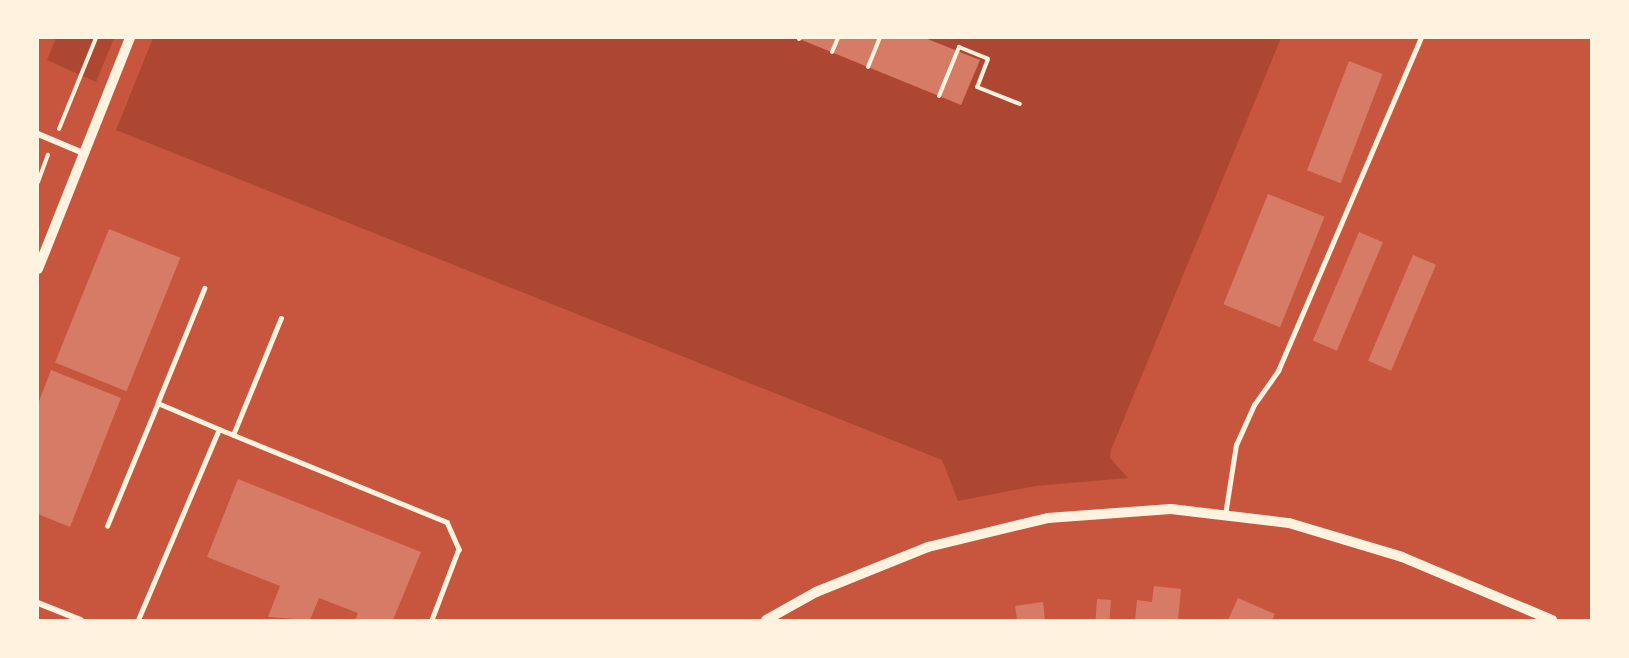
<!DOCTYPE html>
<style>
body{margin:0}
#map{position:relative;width:1629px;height:658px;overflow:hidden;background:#c8553d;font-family:Spectral,serif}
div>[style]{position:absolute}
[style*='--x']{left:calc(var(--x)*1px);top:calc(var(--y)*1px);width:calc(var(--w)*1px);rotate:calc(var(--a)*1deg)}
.green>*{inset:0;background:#ae4732}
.building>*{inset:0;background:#d67c66;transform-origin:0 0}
.path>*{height:4px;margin:-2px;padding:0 2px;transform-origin:2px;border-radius:2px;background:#fff3e0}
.service>*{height:4.5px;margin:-2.25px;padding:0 2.25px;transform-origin:2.25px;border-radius:2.25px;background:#fff3e0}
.minor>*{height:6px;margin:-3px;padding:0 3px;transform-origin:3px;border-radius:3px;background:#fff3e0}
.tertiary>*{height:10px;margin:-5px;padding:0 5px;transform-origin:5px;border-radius:5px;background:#fff3e0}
span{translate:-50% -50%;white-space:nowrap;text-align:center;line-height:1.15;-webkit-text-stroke:6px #fff3e0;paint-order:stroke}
.frame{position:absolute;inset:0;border:39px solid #fff3e0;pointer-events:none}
</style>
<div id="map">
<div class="green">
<div style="clip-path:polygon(56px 38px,114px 38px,96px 82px,47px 60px)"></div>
<div style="clip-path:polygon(153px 38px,1281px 38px,1111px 450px,1110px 458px,1128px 478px,1035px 486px,958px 501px,942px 460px,116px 130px)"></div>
</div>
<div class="building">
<div style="clip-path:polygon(797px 38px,925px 38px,980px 60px,961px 105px)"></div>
<div style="left:1349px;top:61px;width:36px;height:117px;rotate:21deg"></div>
<div style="left:1268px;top:194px;width:61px;height:119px;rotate:22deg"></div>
<div style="left:109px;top:229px;width:77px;height:144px;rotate:22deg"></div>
<div style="left:1359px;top:232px;width:26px;height:118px;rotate:23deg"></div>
<div style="left:1413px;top:255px;width:25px;height:115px;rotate:23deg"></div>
<div style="clip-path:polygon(51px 370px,121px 398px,70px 527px,38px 514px,38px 404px)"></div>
<div style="clip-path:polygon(238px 479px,421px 552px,393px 620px,355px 620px,358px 613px,319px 598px,310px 620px,268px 617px,280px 586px,207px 557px)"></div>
<div style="clip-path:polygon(1154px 586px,1181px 589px,1178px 620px,1135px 620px,1137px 600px,1152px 602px)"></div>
<div style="clip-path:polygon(1238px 598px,1275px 614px,1272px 620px,1228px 620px)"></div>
<div style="left:1097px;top:599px;width:14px;height:21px;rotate:4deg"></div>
<div style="clip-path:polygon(1043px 602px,1045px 620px,1017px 620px,1015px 606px)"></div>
</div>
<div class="path">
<div style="--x:799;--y:39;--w:1;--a:-45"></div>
<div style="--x:832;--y:52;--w:15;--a:-67"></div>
<div style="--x:868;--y:67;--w:31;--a:-68"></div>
<div style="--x:939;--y:96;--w:53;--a:-67.8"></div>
<div style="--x:959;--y:47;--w:31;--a:22"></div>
<div style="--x:988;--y:59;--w:30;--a:111"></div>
<div style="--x:977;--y:87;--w:46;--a:21.6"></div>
<div style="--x:59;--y:129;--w:98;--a:-67.9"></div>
<div style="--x:38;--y:182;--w:29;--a:-70"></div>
</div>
<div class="service">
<div style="--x:205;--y:288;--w:124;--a:112.2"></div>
<div style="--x:158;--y:403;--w:66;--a:23.1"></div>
<div style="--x:233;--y:435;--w:126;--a:-67.7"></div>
<div style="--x:1225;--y:515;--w:71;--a:-81.1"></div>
<div style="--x:1236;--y:445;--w:44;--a:-65.8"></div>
<div style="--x:1254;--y:405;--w:42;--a:-54.8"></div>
<div style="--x:1278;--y:371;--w:362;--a:-66.8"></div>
<div style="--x:107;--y:526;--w:133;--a:-67.5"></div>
<div style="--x:138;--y:620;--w:207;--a:-67"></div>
<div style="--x:219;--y:429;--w:246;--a:22.2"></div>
<div style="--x:447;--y:522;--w:30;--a:66"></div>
<div style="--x:459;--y:549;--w:76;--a:110.8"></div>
</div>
<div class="minor">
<div style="--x:38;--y:134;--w:49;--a:22.9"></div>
<div style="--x:38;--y:603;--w:46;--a:21.6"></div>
</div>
<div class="tertiary">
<div style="--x:38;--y:269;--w:249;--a:-68.3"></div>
<div style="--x:766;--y:620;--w:57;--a:-29.2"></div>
<div style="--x:816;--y:592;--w:121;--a:-21.9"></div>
<div style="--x:928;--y:547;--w:123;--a:-13.6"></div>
<div style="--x:1048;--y:518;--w:123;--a:-4.2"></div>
<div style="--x:1171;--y:509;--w:119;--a:6.8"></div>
<div style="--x:1289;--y:523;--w:118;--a:16.7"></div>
<div style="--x:1402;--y:557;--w:163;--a:22.8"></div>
</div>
<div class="frame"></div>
</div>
